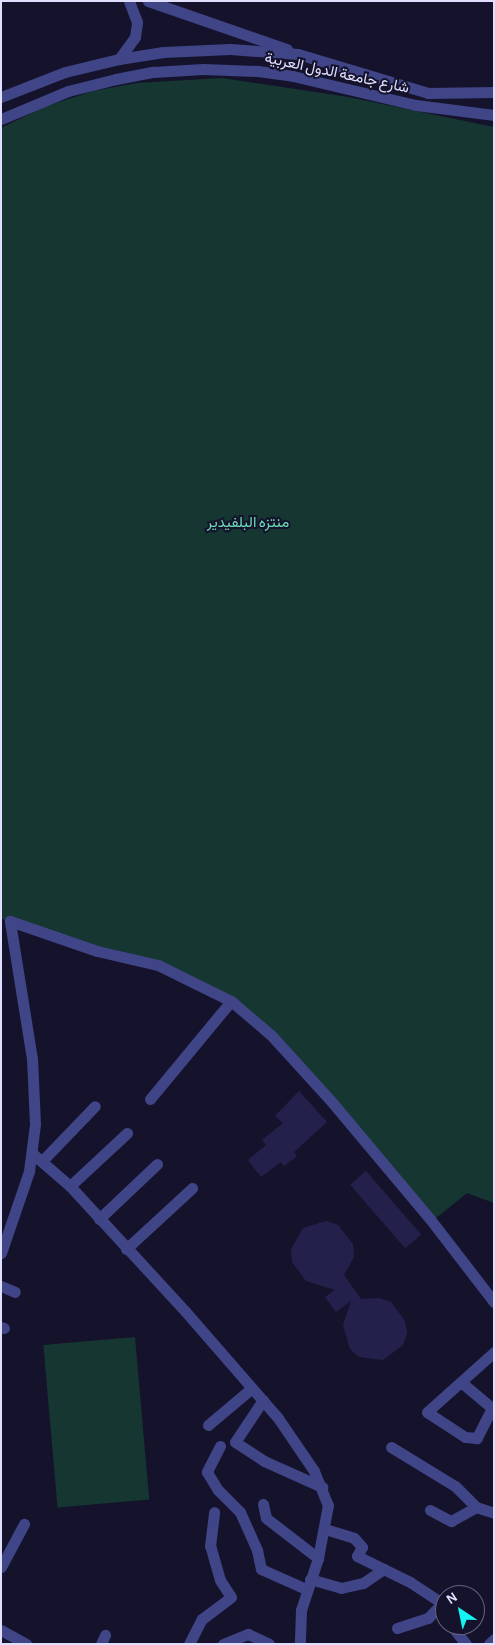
<!DOCTYPE html>
<meta charset="utf-8">
<style>
body{margin:0}
#map{position:relative;width:495px;height:1645px;overflow:hidden;background:#15132c;font-family:"Alegreya Sans",Vazirmatn,sans-serif}
div>[style]{position:absolute}
[style*='--x']{left:calc(var(--x)*1px);top:calc(var(--y)*1px);width:calc(var(--w)*1px);rotate:calc(var(--a)*1deg)}
.green>*{inset:0;background:#163631;transform-origin:0 0}
.building>*{inset:0;background:#24204c;transform-origin:0 0}
.minor>*{height:11px;margin:-5.5px;padding:0 5.5px;transform-origin:5.5px;border-radius:5.5px;background:#404588}
span{translate:-50% -50%;white-space:nowrap;text-align:center;line-height:1.15;-webkit-text-stroke:4px #15132c;paint-order:stroke}
.street-label{font-size:15px;color:#e0dffe}
.park-label{font-size:15px;color:#6ddcb5}
.frame{position:absolute;inset:0;border:2px solid #e0dffe;pointer-events:none}
.north{position:absolute;left:435px;top:1585px;width:50px;height:50px;box-sizing:border-box;background:#15132c;border:1px solid #666580;border-radius:50%;rotate:326deg;font-size:14px;font-weight:700;line-height:20px;text-align:center;color:#e0dffe}
.north::after{content:'';display:block;margin:auto;width:18px;height:22px;background:#15f4f4;clip-path:polygon(50% 0,100% 100%,50% 72%,0 100%)}
</style>
<div id="map">
<div class="green">
<div style="clip-path:polygon(222px 78px,348px 97px,494px 127px,494px 1203px,467px 1193px,435px 1219px,273px 1034px,187px 976px,22px 930px,1px 918px,1px 128px,44px 107px,93px 91px,137px 83px)"></div>
<div style="left:135px;top:1337px;width:163px;height:92px;rotate:85deg"></div>
</div>
<div class="building">
<div style="clip-path:polygon(299px 1091px,327px 1122px,294px 1152px,297px 1156px,284px 1166px,281px 1162px,261px 1177px,248px 1160px,266px 1145px,262px 1140px,283px 1123px,275px 1116px)"></div>
<div style="left:366px;top:1171px;width:84px;height:21px;rotate:49deg"></div>
<div style="clip-path:polygon(326px 1221px,338px 1225px,353px 1244px,354px 1257px,344px 1275px,361px 1299px,379px 1298px,391px 1302px,405px 1321px,407px 1333px,403px 1345px,383px 1360px,359px 1357px,350px 1349px,343px 1325px,351px 1301px,336px 1312px,325px 1297px,335px 1290px,306px 1281px,292px 1262px,291px 1249px,303px 1228px)"></div>
</div>
<div class="minor">
<div style="--x:148;--y:1;--w:147;--a:19.1"></div>
<div style="--x:119;--y:59;--w:27;--a:-54"></div>
<div style="--x:135;--y:37;--w:15;--a:-82"></div>
<div style="--x:137;--y:22;--w:22;--a:-111"></div>
<div style="--x:1;--y:97;--w:69;--a:-21.3"></div>
<div style="--x:65;--y:72;--w:56;--a:-13.5"></div>
<div style="--x:119;--y:59;--w:45;--a:-9"></div>
<div style="--x:163;--y:52;--w:67;--a:-2.6"></div>
<div style="--x:230;--y:49;--w:68;--a:4.2"></div>
<div style="--x:298;--y:54;--w:136;--a:16.7"></div>
<div style="--x:428;--y:93;--w:66;--a:-0.9"></div>
<div style="--x:1;--y:119;--w:73;--a:-22.7"></div>
<div style="--x:68;--y:91;--w:49;--a:-14"></div>
<div style="--x:116;--y:79;--w:38;--a:-11"></div>
<div style="--x:153;--y:72;--w:50;--a:-3.4"></div>
<div style="--x:203;--y:69;--w:55;--a:2.1"></div>
<div style="--x:258;--y:71;--w:35;--a:8"></div>
<div style="--x:293;--y:76;--w:126;--a:13.3"></div>
<div style="--x:416;--y:105;--w:79;--a:7.3"></div>
<div style="--x:150;--y:1099;--w:127;--a:-50.4"></div>
<div style="--x:33;--y:1154;--w:49;--a:40.9"></div>
<div style="--x:70;--y:1186;--w:170;--a:47.4"></div>
<div style="--x:185;--y:1311;--w:142;--a:49"></div>
<div style="--x:278;--y:1418;--w:64;--a:55.8"></div>
<div style="--x:314;--y:1471;--w:37;--a:68"></div>
<div style="--x:328;--y:1505;--w:54;--a:100.7"></div>
<div style="--x:318;--y:1558;--w:55;--a:108.1"></div>
<div style="--x:301;--y:1610;--w:34;--a:92"></div>
<div style="--x:42;--y:1161;--w:76;--a:-46.1"></div>
<div style="--x:70;--y:1186;--w:78;--a:-42.9"></div>
<div style="--x:99;--y:1219;--w:80;--a:-43.5"></div>
<div style="--x:126;--y:1249;--w:90;--a:-42.7"></div>
<div style="--x:1;--y:1253;--w:87;--a:-71.1"></div>
<div style="--x:29;--y:1171;--w:47;--a:-82.7"></div>
<div style="--x:35;--y:1124;--w:65;--a:-92.6"></div>
<div style="--x:32;--y:1059;--w:140;--a:-99.1"></div>
<div style="--x:10;--y:921;--w:92;--a:19"></div>
<div style="--x:97;--y:951;--w:63;--a:12.9"></div>
<div style="--x:158;--y:965;--w:81;--a:26.3"></div>
<div style="--x:231;--y:1001;--w:52;--a:40.4"></div>
<div style="--x:271;--y:1035;--w:89;--a:47.7"></div>
<div style="--x:331;--y:1101;--w:154;--a:50"></div>
<div style="--x:430;--y:1219;--w:105;--a:52.4"></div>
<div style="--x:1;--y:1286;--w:15;--a:23"></div>
<div style="--x:1;--y:1327;--w:3;--a:18"></div>
<div style="--x:461;--y:1382;--w:40;--a:40"></div>
<div style="--x:492;--y:1408;--w:34;--a:117"></div>
<div style="--x:477;--y:1438;--w:12;--a:-175"></div>
<div style="--x:465;--y:1437;--w:45;--a:-146.7"></div>
<div style="--x:427;--y:1412;--w:90;--a:-41.8"></div>
<div style="--x:263;--y:1400;--w:50;--a:123.7"></div>
<div style="--x:235;--y:1442;--w:35;--a:33"></div>
<div style="--x:264;--y:1461;--w:64;--a:24.1"></div>
<div style="--x:208;--y:1425;--w:57;--a:-40.1"></div>
<div style="--x:220;--y:1446;--w:29;--a:117"></div>
<div style="--x:207;--y:1472;--w:21;--a:59"></div>
<div style="--x:218;--y:1490;--w:31;--a:45"></div>
<div style="--x:240;--y:1512;--w:42;--a:65.9"></div>
<div style="--x:257;--y:1550;--w:19;--a:78"></div>
<div style="--x:261;--y:1569;--w:49;--a:24"></div>
<div style="--x:391;--y:1447;--w:75;--a:31.4"></div>
<div style="--x:455;--y:1486;--w:30;--a:45"></div>
<div style="--x:476;--y:1507;--w:19;--a:18"></div>
<div style="--x:263;--y:1504;--w:14;--a:78"></div>
<div style="--x:266;--y:1518;--w:66;--a:37.6"></div>
<div style="--x:430;--y:1510;--w:24;--a:28"></div>
<div style="--x:451;--y:1521;--w:29;--a:-29"></div>
<div style="--x:325;--y:1529;--w:30;--a:17"></div>
<div style="--x:354;--y:1538;--w:12;--a:48"></div>
<div style="--x:362;--y:1547;--w:10;--a:119"></div>
<div style="--x:357;--y:1556;--w:59;--a:26.1"></div>
<div style="--x:410;--y:1582;--w:42;--a:33.3"></div>
<div style="--x:1;--y:1567;--w:49;--a:-61.9"></div>
<div style="--x:310;--y:1579;--w:32;--a:16"></div>
<div style="--x:341;--y:1588;--w:23;--a:-13"></div>
<div style="--x:363;--y:1583;--w:25;--a:-34"></div>
<div style="--x:445;--y:1615;--w:2;--a:90"></div>
<div style="--x:451;--y:1625;--w:24;--a:52"></div>
<div style="--x:397;--y:1628;--w:33;--a:-18"></div>
<div style="--x:428;--y:1618;--w:21;--a:-47"></div>
<div style="--x:1;--y:1630;--w:29;--a:29"></div>
<div style="--x:101;--y:1644;--w:10;--a:-66"></div>
<div style="--x:189;--y:1644;--w:28;--a:-63"></div>
<div style="--x:202;--y:1619;--w:36;--a:-37"></div>
<div style="--x:231;--y:1597;--w:20;--a:-123"></div>
<div style="--x:220;--y:1580;--w:35;--a:-106"></div>
<div style="--x:210;--y:1546;--w:34;--a:-83"></div>
<div style="--x:223;--y:1644;--w:27;--a:-22"></div>
<div style="--x:248;--y:1634;--w:23;--a:25"></div>
<div style="--x:489;--y:1644;--w:7;--a:-45"></div>
</div>
<div class="street-label">
<span style="left:337px;top:73px;rotate:12deg">شارع جامعة الدول العربية</span>
</div>
<div class="park-label">
<span style="left:248px;top:523px">منتزه البلفيدير</span>
</div>
<div class="frame"></div>
<div class="north">N</div>
</div>
